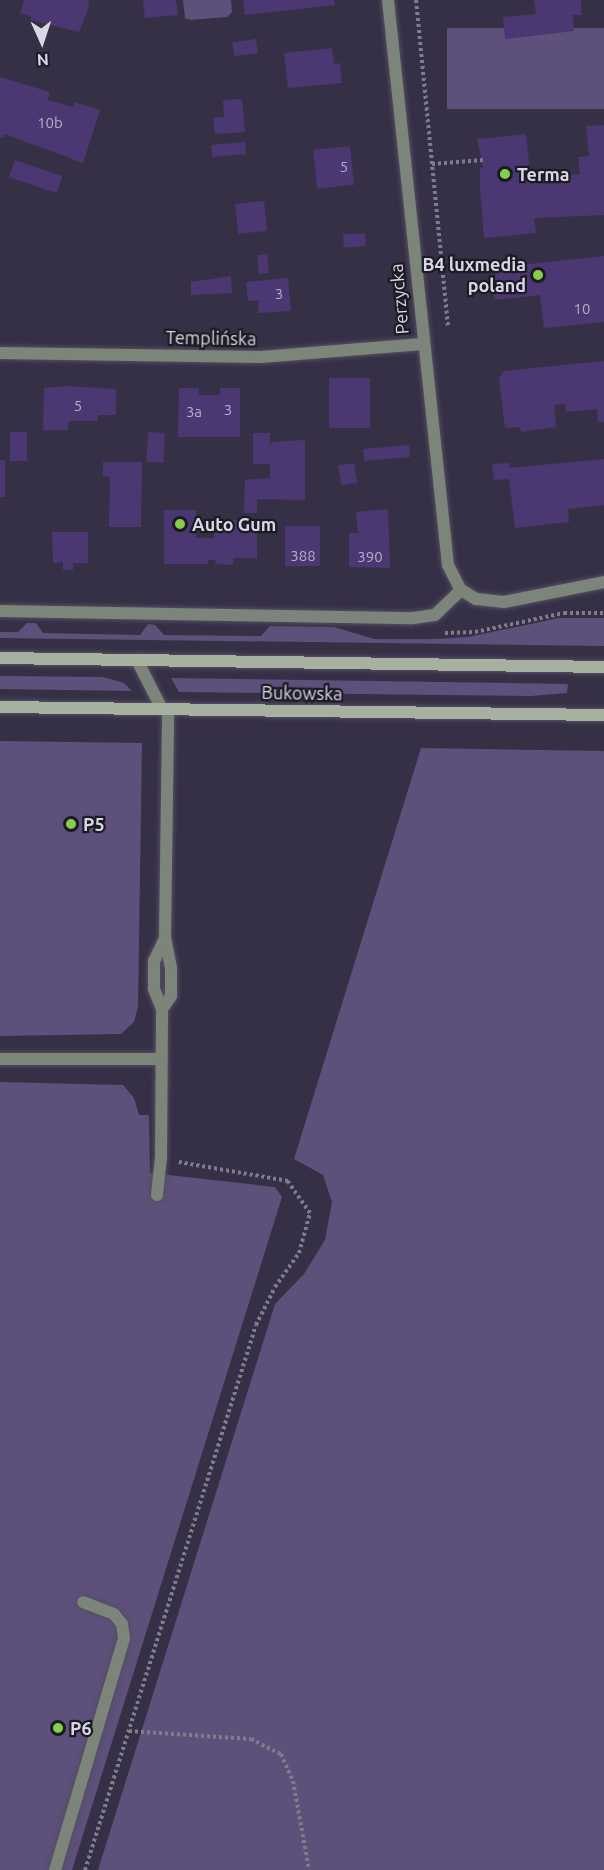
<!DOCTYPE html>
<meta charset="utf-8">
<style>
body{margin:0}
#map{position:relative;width:604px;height:1870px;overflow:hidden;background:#363046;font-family:Ubuntu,sans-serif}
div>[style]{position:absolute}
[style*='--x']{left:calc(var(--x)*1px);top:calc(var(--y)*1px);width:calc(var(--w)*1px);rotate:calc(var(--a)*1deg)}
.green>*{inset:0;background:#5d507a;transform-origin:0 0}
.building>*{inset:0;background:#4b3872;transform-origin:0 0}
.path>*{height:4px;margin-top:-2px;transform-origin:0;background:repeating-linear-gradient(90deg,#807b8d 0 3px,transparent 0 6px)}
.roads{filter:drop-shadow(0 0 2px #544e63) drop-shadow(0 0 2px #544e63)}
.lane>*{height:12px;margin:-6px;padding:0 6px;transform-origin:6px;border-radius:6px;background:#7d8479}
.street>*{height:12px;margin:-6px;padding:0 6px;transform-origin:6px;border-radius:6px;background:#7d8479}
.secondary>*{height:12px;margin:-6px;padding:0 6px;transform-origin:6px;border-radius:6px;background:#a6b19f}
.dots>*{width:16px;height:16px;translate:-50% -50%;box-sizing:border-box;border:3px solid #1c1a24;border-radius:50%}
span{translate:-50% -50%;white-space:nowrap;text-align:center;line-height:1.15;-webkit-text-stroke:4.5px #1c1a24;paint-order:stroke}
.number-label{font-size:15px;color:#b6afc8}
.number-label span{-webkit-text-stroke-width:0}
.poi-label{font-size:18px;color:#dad7e5;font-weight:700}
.left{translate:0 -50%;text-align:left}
.right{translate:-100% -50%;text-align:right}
.street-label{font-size:18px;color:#dad7e5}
.north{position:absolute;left:12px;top:12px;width:60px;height:60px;-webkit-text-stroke:4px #1c1a24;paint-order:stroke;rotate:177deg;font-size:16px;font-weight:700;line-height:24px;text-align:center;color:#dad7e5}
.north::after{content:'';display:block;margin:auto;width:21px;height:27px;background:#dad7e5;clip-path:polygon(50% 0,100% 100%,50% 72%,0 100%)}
</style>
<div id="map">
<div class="green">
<div style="clip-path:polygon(183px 0,231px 0,232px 12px,227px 17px,190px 20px,185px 18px)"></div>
<div style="left:604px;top:28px;width:81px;height:157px;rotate:90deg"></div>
<div style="clip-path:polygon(559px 618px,604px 618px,604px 646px,0 638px,0 632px,18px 632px,27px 623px,36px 623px,43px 633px,140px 635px,148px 624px,155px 625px,164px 635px,261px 636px,270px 626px,334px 627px,374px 639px,435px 639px,468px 637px)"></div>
<div style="clip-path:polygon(0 676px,103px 677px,124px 683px,132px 691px,0 689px)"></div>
<div style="clip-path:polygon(171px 678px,568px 684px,567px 693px,531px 696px,179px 692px)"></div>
<div style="clip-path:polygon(0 741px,142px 743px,138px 1006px,134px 1022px,121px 1034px,0 1036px)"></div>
<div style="clip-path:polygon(421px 748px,604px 751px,604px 1870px,98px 1870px,275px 1304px,304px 1274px,325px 1240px,332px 1202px,323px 1175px,294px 1159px)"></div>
<div style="clip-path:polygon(0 1082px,123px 1085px,134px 1098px,139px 1115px,149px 1115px,150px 1173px,275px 1187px,282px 1197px,72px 1870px,0 1870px)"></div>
</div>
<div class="building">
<div style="clip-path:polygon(24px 0,89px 0,88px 9px,79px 32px,31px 20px,32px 17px,20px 13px)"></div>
<div style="clip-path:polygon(143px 0,176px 0,178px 15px,145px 18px)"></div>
<div style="clip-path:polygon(243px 0,334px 0,335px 5px,245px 15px)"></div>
<div style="clip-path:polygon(534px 0,581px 0,582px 15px,573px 15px,574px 31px,505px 39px,503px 17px,536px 14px)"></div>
<div style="left:256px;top:39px;width:14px;height:24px;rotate:82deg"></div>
<div style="clip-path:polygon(332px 48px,334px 64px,340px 63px,342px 83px,288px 88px,284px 53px)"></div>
<div style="clip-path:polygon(0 77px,50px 92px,47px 100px,73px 107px,75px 102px,100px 110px,83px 163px,5px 134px,4px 138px,0 137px)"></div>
<div style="clip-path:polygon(242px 99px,245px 132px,215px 134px,213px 118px,224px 117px,223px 100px)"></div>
<div style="clip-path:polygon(604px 125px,604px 215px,534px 218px,536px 233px,484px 238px,480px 188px,480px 168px,483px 167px,477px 139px,526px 134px,531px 180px,580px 174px,578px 157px,589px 156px,586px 126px)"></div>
<div style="left:245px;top:142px;width:12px;height:34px;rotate:85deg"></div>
<div style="left:350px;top:146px;width:39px;height:37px;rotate:84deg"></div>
<div style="left:15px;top:160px;width:50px;height:18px;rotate:19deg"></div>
<div style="left:264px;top:201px;width:30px;height:29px;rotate:84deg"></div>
<div style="left:365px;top:233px;width:13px;height:22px;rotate:86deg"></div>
<div style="left:267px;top:254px;width:19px;height:10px;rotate:84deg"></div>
<div style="clip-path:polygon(604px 256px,604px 322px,544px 328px,540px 295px,495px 300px,489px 280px,502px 267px)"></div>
<div style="clip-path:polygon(231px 276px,232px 293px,191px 295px,191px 282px)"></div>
<div style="clip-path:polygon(288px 278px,291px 311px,258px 313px,259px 300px,248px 301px,246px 282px)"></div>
<div style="clip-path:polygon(604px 361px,604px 422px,598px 422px,597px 409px,566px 412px,565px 404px,554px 405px,556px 427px,521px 432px,520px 427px,505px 428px,499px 378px,504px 371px)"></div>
<div style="left:329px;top:378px;width:41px;height:50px"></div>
<div style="clip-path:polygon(67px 386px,116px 389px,116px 415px,98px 415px,98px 421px,69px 421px,68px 430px,43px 430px,44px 388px)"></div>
<div style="clip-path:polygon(179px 388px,199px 388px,199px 395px,220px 395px,220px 388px,240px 388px,240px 437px,178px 437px)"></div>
<div style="left:10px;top:432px;width:17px;height:29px"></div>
<div style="left:148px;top:432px;width:17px;height:30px;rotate:3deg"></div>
<div style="clip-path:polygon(253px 433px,270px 433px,270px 453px,271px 442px,305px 440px,305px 500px,257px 499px,257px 513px,244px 513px,245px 480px,270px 478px,270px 464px,253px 464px)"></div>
<div style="left:409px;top:445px;width:12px;height:46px;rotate:85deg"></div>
<div style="clip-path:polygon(604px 459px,604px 505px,568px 509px,569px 522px,515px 528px,509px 479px,494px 480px,492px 464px,509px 463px,509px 468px)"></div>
<div style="left:0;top:460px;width:5px;height:37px"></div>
<div style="clip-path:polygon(103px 462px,142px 462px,141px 527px,109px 527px,110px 477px,103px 476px)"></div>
<div style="left:354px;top:463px;width:20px;height:16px;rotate:81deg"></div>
<div style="clip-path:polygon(388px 509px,390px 568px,349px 567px,349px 533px,358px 533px,356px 512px)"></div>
<div style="clip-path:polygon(164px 510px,196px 510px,196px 538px,214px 538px,215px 519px,257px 521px,257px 558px,233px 558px,233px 565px,215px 564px,216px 560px,208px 560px,208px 564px,164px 564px)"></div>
<div style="left:285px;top:526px;width:35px;height:40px"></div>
<div style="clip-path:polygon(52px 532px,88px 532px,88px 563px,73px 563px,73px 570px,63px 570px,63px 562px,53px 563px)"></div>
</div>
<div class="path">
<div style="--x:416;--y:0;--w:328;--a:84.4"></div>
<div style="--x:432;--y:164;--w:51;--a:-4.5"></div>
<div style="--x:445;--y:633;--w:30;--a:-2"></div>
<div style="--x:475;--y:632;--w:91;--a:-12.1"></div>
<div style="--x:564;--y:613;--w:40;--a:0"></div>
<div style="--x:129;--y:1731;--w:122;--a:3.8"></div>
<div style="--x:251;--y:1739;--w:34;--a:27"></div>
<div style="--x:281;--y:1754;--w:30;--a:66"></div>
<div style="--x:293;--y:1781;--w:90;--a:79.8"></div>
<div style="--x:85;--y:1870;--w:571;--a:-72.58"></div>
<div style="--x:256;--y:1325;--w:42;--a:-63.4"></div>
<div style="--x:275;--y:1287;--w:42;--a:-54.8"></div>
<div style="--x:299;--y:1253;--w:41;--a:-74.6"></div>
<div style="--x:310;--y:1213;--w:39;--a:-125"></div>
<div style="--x:288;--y:1181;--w:111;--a:-170.1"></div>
</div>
<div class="roads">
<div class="lane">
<div style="--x:137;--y:660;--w:55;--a:63"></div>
<div style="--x:162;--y:1009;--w:16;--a:-55"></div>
<div style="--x:171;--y:996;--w:28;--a:-90"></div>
<div style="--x:171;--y:968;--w:31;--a:-101"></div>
<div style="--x:165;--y:938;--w:229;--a:-89.2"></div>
<div style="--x:0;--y:1059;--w:161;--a:0"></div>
<div style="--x:157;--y:1195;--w:37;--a:-84"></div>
<div style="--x:161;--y:1158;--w:149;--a:-89.6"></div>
<div style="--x:162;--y:1009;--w:22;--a:-112"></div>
<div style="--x:154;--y:989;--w:28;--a:-90"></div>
<div style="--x:154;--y:961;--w:25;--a:-64"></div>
<div style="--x:55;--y:1870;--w:242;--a:-73.4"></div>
<div style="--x:124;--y:1638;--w:14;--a:-98"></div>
<div style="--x:122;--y:1624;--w:13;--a:-129"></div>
<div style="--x:114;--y:1614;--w:33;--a:-159"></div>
</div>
<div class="street">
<div style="--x:388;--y:0;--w:568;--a:83.94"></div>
<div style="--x:448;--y:565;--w:28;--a:63"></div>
<div style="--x:461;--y:590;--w:17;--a:31"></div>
<div style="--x:476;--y:599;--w:28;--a:6"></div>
<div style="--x:504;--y:602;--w:102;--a:-11.3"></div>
<div style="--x:0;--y:353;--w:261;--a:0.9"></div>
<div style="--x:261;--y:357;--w:162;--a:-4.6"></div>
<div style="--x:0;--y:611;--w:413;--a:1"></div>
<div style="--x:413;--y:618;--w:22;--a:-8"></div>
<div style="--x:435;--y:615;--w:36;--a:-44"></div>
</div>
<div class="secondary">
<div style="--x:0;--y:658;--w:604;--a:0.85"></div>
<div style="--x:0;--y:707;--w:604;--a:0.76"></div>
</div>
</div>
<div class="dots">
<div style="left:505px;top:174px;background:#86cf4b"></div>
<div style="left:538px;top:275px;background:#86cf4b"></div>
<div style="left:180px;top:524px;background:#86cf4b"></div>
<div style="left:71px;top:824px;background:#86cf4b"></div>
<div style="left:58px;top:1728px;background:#86cf4b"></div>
</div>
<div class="number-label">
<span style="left:50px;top:123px">10b</span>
<span style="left:344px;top:167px">5</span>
<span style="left:279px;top:294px">3</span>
<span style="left:582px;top:309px">10</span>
<span style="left:78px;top:406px">5</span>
<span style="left:228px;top:410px">3</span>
<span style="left:194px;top:412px">3a</span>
<span style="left:303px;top:556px">388</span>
<span style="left:370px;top:557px">390</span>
</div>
<div class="poi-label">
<span class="left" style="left:517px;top:174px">Terma</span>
<span class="right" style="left:526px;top:275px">B4 luxmedia<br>poland</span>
<span class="left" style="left:192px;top:524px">Auto Gum</span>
<span class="left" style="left:83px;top:824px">P5</span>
<span class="left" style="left:70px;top:1728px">P6</span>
</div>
<div class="street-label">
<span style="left:399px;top:299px;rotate:-95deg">Perzycka</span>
<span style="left:211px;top:338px;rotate:1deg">Templińska</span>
<span style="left:302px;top:693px;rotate:1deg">Bukowska</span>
</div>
<div class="north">N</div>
</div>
